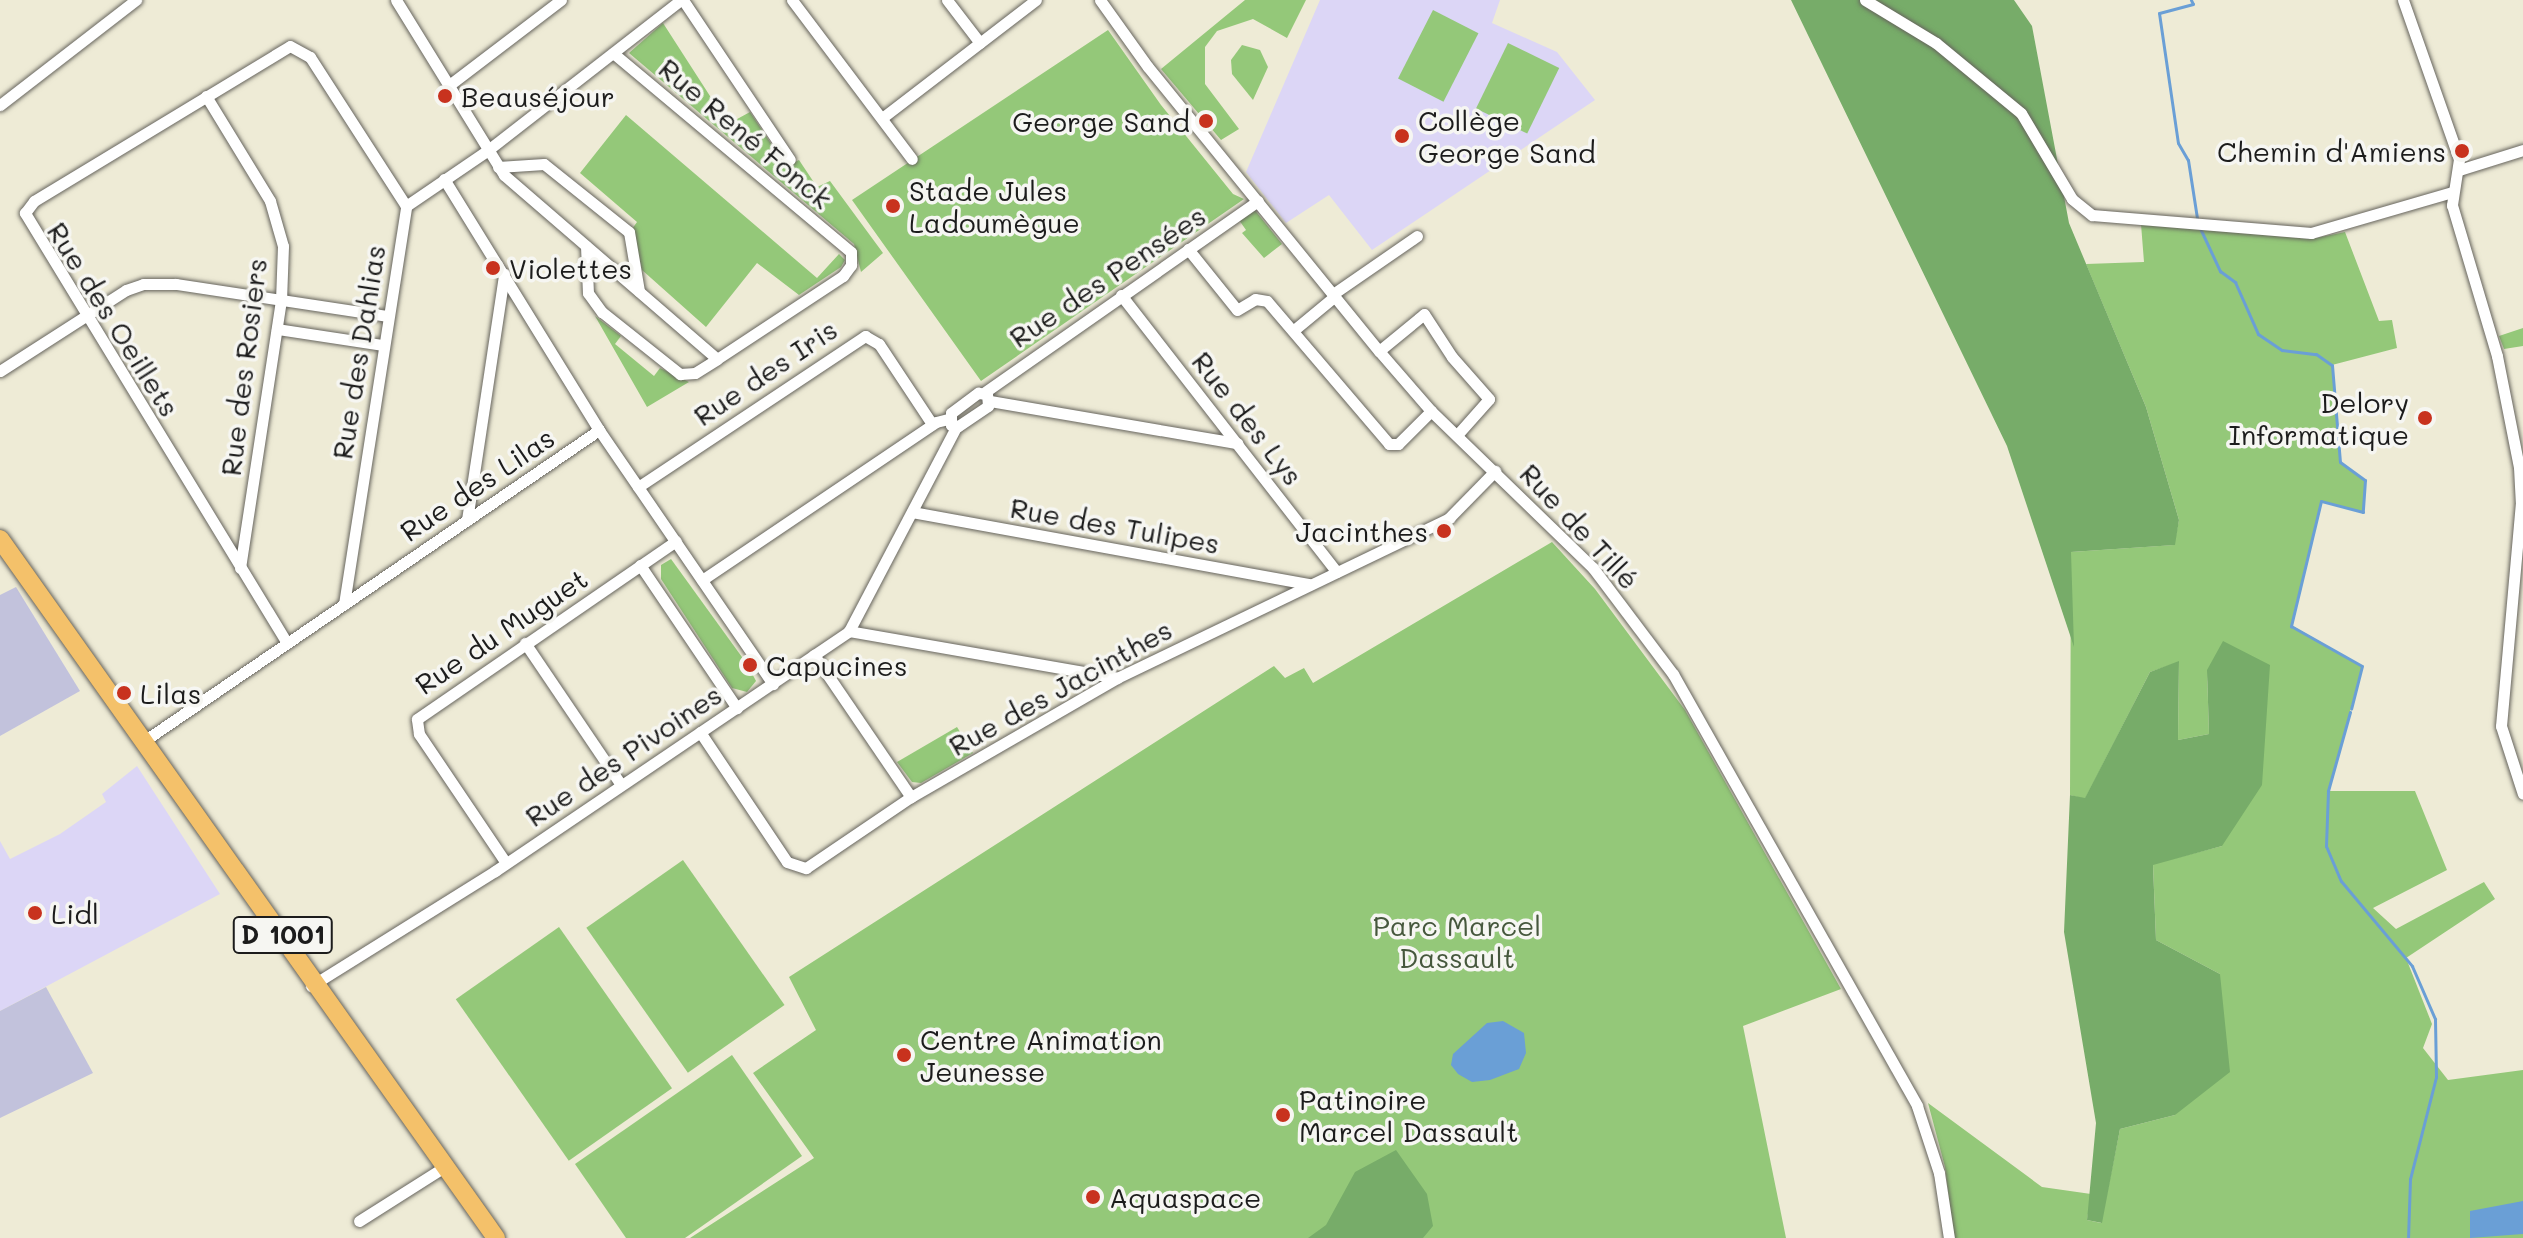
<!DOCTYPE html>
<meta charset="utf-8">
<style>
body{margin:0}
#map{position:relative;width:2523px;height:1238px;overflow:hidden;background:#eeebd6;font-family:Mali,sans-serif}
div>[style]{position:absolute}
[style*='--x']{left:calc(var(--x)*1px);top:calc(var(--y)*1px);width:calc(var(--w)*1px);rotate:calc(var(--a)*1deg)}
.built>*{inset:0;background:#dcd6f6}
.industrial>*{inset:0;background:#c2c2dc}
.green>*{inset:0;background:#94c879;transform-origin:0 0}
.forest>*{inset:0;background:#77ac69}
.water>*{inset:0;background:#6a9fd6}
.stream>*{height:3px;margin:-1.5px;padding:0 1.5px;transform-origin:1.5px;border-radius:1.5px;background:#6a9fd6}
.roads{filter:drop-shadow(0 0 2px #66645d) drop-shadow(0 0 2px #66645d)}
.minor>*{height:11px;margin:-5.5px;padding:0 5.5px;transform-origin:5.5px;border-radius:5.5px;background:#fff}
.primary>*{height:18px;margin:-9px;padding:0 9px;transform-origin:9px;border-radius:9px;background:#f4c16a}
.dots>*{width:22px;height:22px;translate:-50% -50%;box-sizing:border-box;border:4px solid #f6f6f2;border-radius:50%}
span{translate:-50% -50%;white-space:nowrap;text-align:center;line-height:1.15;-webkit-text-stroke:7px #f6f6f2;paint-order:stroke}
.shield-label span{padding:2px 6px;background:#f6f6f2;border:2px solid;border-radius:6px;-webkit-text-stroke-width:0}
.shield-label{font-size:26px;color:#1c1c1c;font-weight:700}
.poi-label{font-size:28px;color:#1c1c1c}
.left{translate:0 -50%;text-align:left}
.right{translate:-100% -50%;text-align:right}
.street-label{font-size:28px;color:#1c1c1c}
.park-label{font-size:28px;color:#46583d}
</style>
<div id="map">
<div class="built">
<div style="clip-path:polygon(1320px 0,1500px 0,1492px 23px,1557px 52px,1595px 100px,1372px 250px,1329px 195px,1286px 223px,1246px 172px)"></div>
<div style="clip-path:polygon(137px 766px,220px 894px,0 1011px,0 841px,10px 859px,60px 834px,106px 802px,102px 794px)"></div>
</div>
<div class="industrial">
<div style="clip-path:polygon(16px 587px,80px 691px,0 736px,0 595px)"></div>
<div style="clip-path:polygon(46px 987px,93px 1073px,0 1118px,0 1011px)"></div>
</div>
<div class="green">
<div style="clip-path:polygon(1245px 0,1306px 0,1287px 38px,1253px 19px,1217px 31px,1205px 47px,1205px 84px,1239px 129px,1221px 140px,1161px 69px)"></div>
<div style="left:1433px;top:10px;width:51px;height:77px;rotate:27deg"></div>
<div style="clip-path:polygon(663px 23px,728px 124px,750px 112px,786px 166px,799px 160px,817px 187px,830px 181px,883px 253px,861px 272px,854px 244px,629px 53px)"></div>
<div style="clip-path:polygon(1108px 30px,1161px 105px,1233px 194px,1244px 199px,981px 381px,852px 200px)"></div>
<div style="left:1508px;top:43px;width:57px;height:73px;rotate:26deg"></div>
<div style="clip-path:polygon(1242px 45px,1260px 50px,1268px 67px,1253px 100px,1232px 74px,1231px 60px)"></div>
<div style="clip-path:polygon(626px 115px,817px 278px,839px 254px,845px 260px,841px 267px,799px 295px,757px 263px,706px 327px,642px 270px,632px 229px,637px 222px,580px 173px)"></div>
<div style="clip-path:polygon(1254px 209px,1282px 244px,1264px 258px,1242px 233px,1246px 230px,1239px 220px)"></div>
<div style="clip-path:polygon(2141px 224px,2311px 239px,2345px 232px,2379px 321px,2392px 320px,2397px 348px,2332px 365px,2340px 462px,2365px 480px,2363px 512px,2321px 501px,2291px 625px,2362px 666px,2329px 791px,2415px 791px,2447px 870px,2373px 908px,2396px 929px,2484px 882px,2495px 899px,2406px 958px,2432px 1024px,2423px 1048px,2448px 1080px,2523px 1070px,2523px 1238px,1954px 1238px,1945px 1167px,1928px 1103px,2042px 1187px,2091px 1194px,2087px 1220px,2101px 1223px,2120px 1129px,2175px 1115px,2220px 974px,2156px 940px,2153px 864px,2222px 846px,2207px 670px,2209px 734px,2178px 740px,2179px 662px,2150px 672px,2085px 799px,2070px 795px,2071px 552px,2174px 545px,2179px 520px,2146px 407px,2086px 264px,2144px 262px)"></div>
<div style="clip-path:polygon(595px 316px,621px 336px,615px 344px,654px 376px,660px 368px,689px 382px,647px 407px)"></div>
<div style="clip-path:polygon(2523px 328px,2523px 346px,2504px 349px,2499px 336px)"></div>
<div style="clip-path:polygon(1552px 542px,1595px 589px,1685px 710px,1841px 989px,1743px 1026px,1786px 1238px,690px 1238px,814px 1158px,753px 1073px,816px 1030px,789px 977px,1274px 666px,1285px 678px,1304px 668px,1313px 683px)"></div>
<div style="clip-path:polygon(671px 559px,747px 664px,756px 681px,747px 692px,732px 688px,661px 579px,661px 565px)"></div>
<div style="clip-path:polygon(957px 727px,973px 753px,921px 783px,912px 782px,897px 762px)"></div>
<div style="left:683px;top:860px;width:177px;height:118px;rotate:55deg"></div>
<div style="left:559px;top:927px;width:197px;height:126px;rotate:55deg"></div>
<div style="clip-path:polygon(732px 1055px,802px 1156px,685px 1238px,626px 1238px,575px 1164px)"></div>
</div>
<div class="forest">
<div style="clip-path:polygon(1791px 0,2014px 0,2032px 26px,2069px 223px,2146px 407px,2179px 520px,2175px 545px,2071px 552px,2074px 647px,2007px 446px)"></div>
<div style="clip-path:polygon(2223px 641px,2270px 665px,2262px 785px,2222px 846px,2153px 865px,2156px 940px,2220px 974px,2230px 1072px,2175px 1115px,2120px 1129px,2102px 1223px,2087px 1220px,2096px 1123px,2064px 932px,2070px 795px,2085px 798px,2150px 672px,2179px 661px,2178px 740px,2209px 734px,2207px 670px)"></div>
<div style="clip-path:polygon(1396px 1150px,1427px 1194px,1433px 1226px,1423px 1238px,1308px 1238px,1326px 1225px,1355px 1172px)"></div>
</div>
<div class="water">
<div style="clip-path:polygon(1503px 1021px,1524px 1033px,1526px 1053px,1519px 1069px,1490px 1080px,1472px 1082px,1458px 1074px,1451px 1065px,1453px 1054px,1487px 1023px)"></div>
<div style="clip-path:polygon(2523px 1201px,2523px 1234px,2470px 1238px,2470px 1211px)"></div>
</div>
<div class="stream">
<div style="--x:2191;--y:0;--w:4;--a:63"></div>
<div style="--x:2193;--y:4;--w:35;--a:165"></div>
<div style="--x:2159;--y:13;--w:131;--a:81.7"></div>
<div style="--x:2178;--y:143;--w:20;--a:60"></div>
<div style="--x:2188;--y:160;--w:59;--a:81.2"></div>
<div style="--x:2199;--y:226;--w:50;--a:65"></div>
<div style="--x:2220;--y:271;--w:19;--a:36"></div>
<div style="--x:2235;--y:282;--w:57;--a:66.1"></div>
<div style="--x:2258;--y:334;--w:29;--a:34"></div>
<div style="--x:2282;--y:350;--w:34;--a:7"></div>
<div style="--x:2316;--y:354;--w:19;--a:35"></div>
<div style="--x:2332;--y:365;--w:97;--a:85.3"></div>
<div style="--x:2340;--y:462;--w:31;--a:36"></div>
<div style="--x:2365;--y:480;--w:32;--a:94"></div>
<div style="--x:2363;--y:512;--w:43;--a:-165.3"></div>
<div style="--x:2321;--y:501;--w:129;--a:103.5"></div>
<div style="--x:2291;--y:626;--w:81;--a:29.4"></div>
<div style="--x:2362;--y:666;--w:44;--a:104.3"></div>
<div style="--x:2350;--y:712;--w:82;--a:105.6"></div>
<div style="--x:2328;--y:791;--w:55;--a:92.1"></div>
<div style="--x:2326;--y:846;--w:38;--a:67"></div>
<div style="--x:2341;--y:881;--w:111;--a:50.1"></div>
<div style="--x:2412;--y:966;--w:58;--a:66.5"></div>
<div style="--x:2435;--y:1019;--w:58;--a:89"></div>
<div style="--x:2436;--y:1077;--w:105;--a:104.3"></div>
<div style="--x:2410;--y:1179;--w:59;--a:91.9"></div>
</div>
<div class="roads">
<div class="minor">
<div style="--x:396;--y:0;--w:206;--a:58.3"></div>
<div style="--x:504;--y:175;--w:281;--a:40.8"></div>
<div style="--x:717;--y:359;--w:151;--a:-33.4"></div>
<div style="--x:843;--y:276;--w:14;--a:-54"></div>
<div style="--x:851;--y:265;--w:13;--a:-90"></div>
<div style="--x:851;--y:252;--w:310;--a:-140.1"></div>
<div style="--x:683;--y:0;--w:192;--a:56.2"></div>
<div style="--x:792;--y:0;--w:199;--a:53"></div>
<div style="--x:947;--y:0;--w:54;--a:52.5"></div>
<div style="--x:1100;--y:0;--w:82;--a:54.4"></div>
<div style="--x:1148;--y:67;--w:366;--a:50.9"></div>
<div style="--x:1379;--y:351;--w:79;--a:49.1"></div>
<div style="--x:1431;--y:411;--w:226;--a:44.1"></div>
<div style="--x:1593;--y:568;--w:133;--a:53"></div>
<div style="--x:1673;--y:674;--w:496;--a:60.5"></div>
<div style="--x:1917;--y:1106;--w:71;--a:71.8"></div>
<div style="--x:1939;--y:1173;--w:66;--a:81.3"></div>
<div style="--x:1865;--y:0;--w:83;--a:31.2"></div>
<div style="--x:1936;--y:43;--w:110;--a:39.5"></div>
<div style="--x:2021;--y:113;--w:100;--a:59.3"></div>
<div style="--x:2072;--y:199;--w:26;--a:39"></div>
<div style="--x:2092;--y:215;--w:220;--a:4.7"></div>
<div style="--x:2311;--y:233;--w:147;--a:-16.2"></div>
<div style="--x:2403;--y:0;--w:169;--a:70.6"></div>
<div style="--x:2459;--y:159;--w:47;--a:98.7"></div>
<div style="--x:2452;--y:205;--w:158;--a:73.4"></div>
<div style="--x:2497;--y:356;--w:113;--a:78.8"></div>
<div style="--x:2519;--y:467;--w:35;--a:87"></div>
<div style="--x:2521;--y:502;--w:225;--a:95.1"></div>
<div style="--x:2501;--y:726;--w:71;--a:72.1"></div>
<div style="--x:448;--y:86;--w:142;--a:-37.3"></div>
<div style="--x:206;--y:96;--w:123;--a:58.6"></div>
<div style="--x:270;--y:201;--w:47;--a:73.9"></div>
<div style="--x:283;--y:246;--w:54;--a:92.1"></div>
<div style="--x:281;--y:300;--w:271;--a:98.7"></div>
<div style="--x:0;--y:105;--w:172;--a:-37.7"></div>
<div style="--x:882;--y:118;--w:194;--a:-37.5"></div>
<div style="--x:498;--y:167;--w:46;--a:-3.7"></div>
<div style="--x:544;--y:164;--w:109;--a:38.7"></div>
<div style="--x:629;--y:232;--w:60;--a:80.4"></div>
<div style="--x:2459;--y:170;--w:67;--a:-17.4"></div>
<div style="--x:444;--y:179;--w:295;--a:58.3"></div>
<div style="--x:599;--y:430;--w:308;--a:55.6"></div>
<div style="--x:586;--y:246;--w:47;--a:87.6"></div>
<div style="--x:588;--y:293;--w:24;--a:54"></div>
<div style="--x:602;--y:312;--w:100;--a:38.5"></div>
<div style="--x:680;--y:374;--w:15;--a:-4"></div>
<div style="--x:695;--y:373;--w:26;--a:-32"></div>
<div style="--x:1188;--y:249;--w:78;--a:51.2"></div>
<div style="--x:1237;--y:310;--w:21;--a:-31"></div>
<div style="--x:1255;--y:299;--w:12;--a:9"></div>
<div style="--x:1267;--y:301;--w:188;--a:49.5"></div>
<div style="--x:1389;--y:444;--w:9;--a:0"></div>
<div style="--x:1398;--y:444;--w:47;--a:-45"></div>
<div style="--x:1333;--y:294;--w:102;--a:-34.6"></div>
<div style="--x:1121;--y:295;--w:351;--a:52.1"></div>
<div style="--x:277;--y:329;--w:107;--a:8.6"></div>
<div style="--x:1294;--y:330;--w:53;--a:-39.7"></div>
<div style="--x:1379;--y:351;--w:58;--a:-39.4"></div>
<div style="--x:1424;--y:314;--w:51;--a:56.9"></div>
<div style="--x:1452;--y:357;--w:56;--a:48.6"></div>
<div style="--x:1489;--y:399;--w:48;--a:131.6"></div>
<div style="--x:0;--y:371;--w:150;--a:-32.7"></div>
<div style="--x:126;--y:290;--w:18;--a:-19"></div>
<div style="--x:143;--y:284;--w:33;--a:0"></div>
<div style="--x:176;--y:284;--w:214;--a:8.6"></div>
<div style="--x:985;--y:392;--w:333;--a:-35"></div>
<div style="--x:978;--y:393;--w:9;--a:6"></div>
<div style="--x:987;--y:394;--w:12;--a:85"></div>
<div style="--x:988;--y:406;--w:36;--a:146"></div>
<div style="--x:958;--y:426;--w:7;--a:-172"></div>
<div style="--x:951;--y:425;--w:12;--a:-90"></div>
<div style="--x:951;--y:413;--w:34;--a:-37"></div>
<div style="--x:990;--y:401;--w:251;--a:9.7"></div>
<div style="--x:638;--y:487;--w:273;--a:-33.6"></div>
<div style="--x:865;--y:336;--w:16;--a:30"></div>
<div style="--x:879;--y:344;--w:96;--a:56.5"></div>
<div style="--x:912;--y:512;--w:404;--a:10.3"></div>
<div style="--x:467;--y:520;--w:249;--a:-81.4"></div>
<div style="--x:640;--y:565;--w:173;--a:55.9"></div>
<div style="--x:702;--y:580;--w:282;--a:-34"></div>
<div style="--x:936;--y:422;--w:12;--a:-14"></div>
<div style="--x:344;--y:604;--w:403;--a:-81.1"></div>
<div style="--x:406;--y:206;--w:99;--a:-34.3"></div>
<div style="--x:488;--y:150;--w:244;--a:-37.9"></div>
<div style="--x:849;--y:631;--w:272;--a:9.9"></div>
<div style="--x:287;--y:643;--w:504;--a:-121.35"></div>
<div style="--x:25;--y:213;--w:15;--a:-53"></div>
<div style="--x:34;--y:201;--w:299;--a:-31.2"></div>
<div style="--x:290;--y:46;--w:23;--a:29"></div>
<div style="--x:310;--y:57;--w:177;--a:57.2"></div>
<div style="--x:525;--y:643;--w:171;--a:55.9"></div>
<div style="--x:814;--y:655;--w:172;--a:55.7"></div>
<div style="--x:700;--y:732;--w:156;--a:56.2"></div>
<div style="--x:787;--y:862;--w:20;--a:18"></div>
<div style="--x:806;--y:868;--w:127;--a:-34.1"></div>
<div style="--x:911;--y:797;--w:238;--a:-30"></div>
<div style="--x:1117;--y:678;--w:369;--a:-25.7"></div>
<div style="--x:1449;--y:518;--w:66;--a:-45.6"></div>
<div style="--x:141;--y:743;--w:555;--a:-34.35"></div>
<div style="--x:506;--y:863;--w:156;--a:-124"></div>
<div style="--x:419;--y:734;--w:15;--a:-98"></div>
<div style="--x:417;--y:719;--w:314;--a:-34.5"></div>
<div style="--x:311;--y:986;--w:217;--a:-32"></div>
<div style="--x:495;--y:871;--w:428;--a:-34.1"></div>
<div style="--x:849;--y:631;--w:230;--a:-62.3"></div>
<div style="--x:359;--y:1221;--w:103;--a:-32.3"></div>
</div>
<div class="primary">
<div style="--x:0;--y:539;--w:857;--a:54.64"></div>
</div>
</div>
<div class="dots">
<div style="left:445px;top:96px;background:#c8321e"></div>
<div style="left:1206px;top:121px;background:#c8321e"></div>
<div style="left:1402px;top:136px;background:#c8321e"></div>
<div style="left:2462px;top:151px;background:#c8321e"></div>
<div style="left:893px;top:206px;background:#c8321e"></div>
<div style="left:493px;top:268px;background:#c8321e"></div>
<div style="left:2425px;top:418px;background:#c8321e"></div>
<div style="left:1444px;top:531px;background:#c8321e"></div>
<div style="left:750px;top:665px;background:#c8321e"></div>
<div style="left:124px;top:693px;background:#c8321e"></div>
<div style="left:35px;top:913px;background:#c8321e"></div>
<div style="left:904px;top:1055px;background:#c8321e"></div>
<div style="left:1283px;top:1115px;background:#c8321e"></div>
<div style="left:1093px;top:1197px;background:#c8321e"></div>
</div>
<div class="shield-label">
<span style="left:283px;top:935px">D 1001</span>
</div>
<div class="poi-label">
<span class="left" style="left:461px;top:96px">Beauséjour</span>
<span class="left" style="left:1418px;top:136px">Collège<br>George Sand</span>
<span class="right" style="left:1190px;top:121px">George Sand</span>
<span class="right" style="left:2446px;top:151px">Chemin d'Amiens</span>
<span class="left" style="left:909px;top:206px">Stade Jules<br>Ladoumègue</span>
<span class="left" style="left:509px;top:268px">Violettes</span>
<span class="right" style="left:2409px;top:418px">Delory<br>Informatique</span>
<span class="right" style="left:1428px;top:531px">Jacinthes</span>
<span class="left" style="left:766px;top:665px">Capucines</span>
<span class="left" style="left:140px;top:693px">Lilas</span>
<span class="left" style="left:51px;top:913px">Lidl</span>
<span class="left" style="left:920px;top:1055px">Centre Animation<br>Jeunesse</span>
<span class="left" style="left:1299px;top:1115px">Patinoire<br>Marcel Dassault</span>
<span class="left" style="left:1109px;top:1197px">Aquaspace</span>
</div>
<div class="street-label">
<span style="left:746px;top:133px;rotate:40deg">Rue René Fonck</span>
<span style="left:1107px;top:276px;rotate:-34deg">Rue des Pensées</span>
<span style="left:114px;top:319px;rotate:58deg">Rue des Oeillets</span>
<span style="left:358px;top:352px;rotate:-81deg">Rue des Dahlias</span>
<span style="left:243px;top:367px;rotate:-83deg">Rue des Rosiers</span>
<span style="left:765px;top:372px;rotate:-34deg">Rue des Iris</span>
<span style="left:1248px;top:418px;rotate:52deg">Rue des Lys</span>
<span style="left:477px;top:484px;rotate:-34deg">Rue des Lilas</span>
<span style="left:1115px;top:525px;rotate:10deg">Rue des Tulipes</span>
<span style="left:1580px;top:526px;rotate:47deg">Rue de Tillé</span>
<span style="left:501px;top:631px;rotate:-34deg">Rue du Muguet</span>
<span style="left:1060px;top:687px;rotate:-29deg">Rue des Jacinthes</span>
<span style="left:623px;top:755px;rotate:-34deg">Rue des Pivoines</span>
</div>
<div class="park-label">
<span style="left:1457px;top:941px">Parc Marcel<br>Dassault</span>
</div>
</div>
